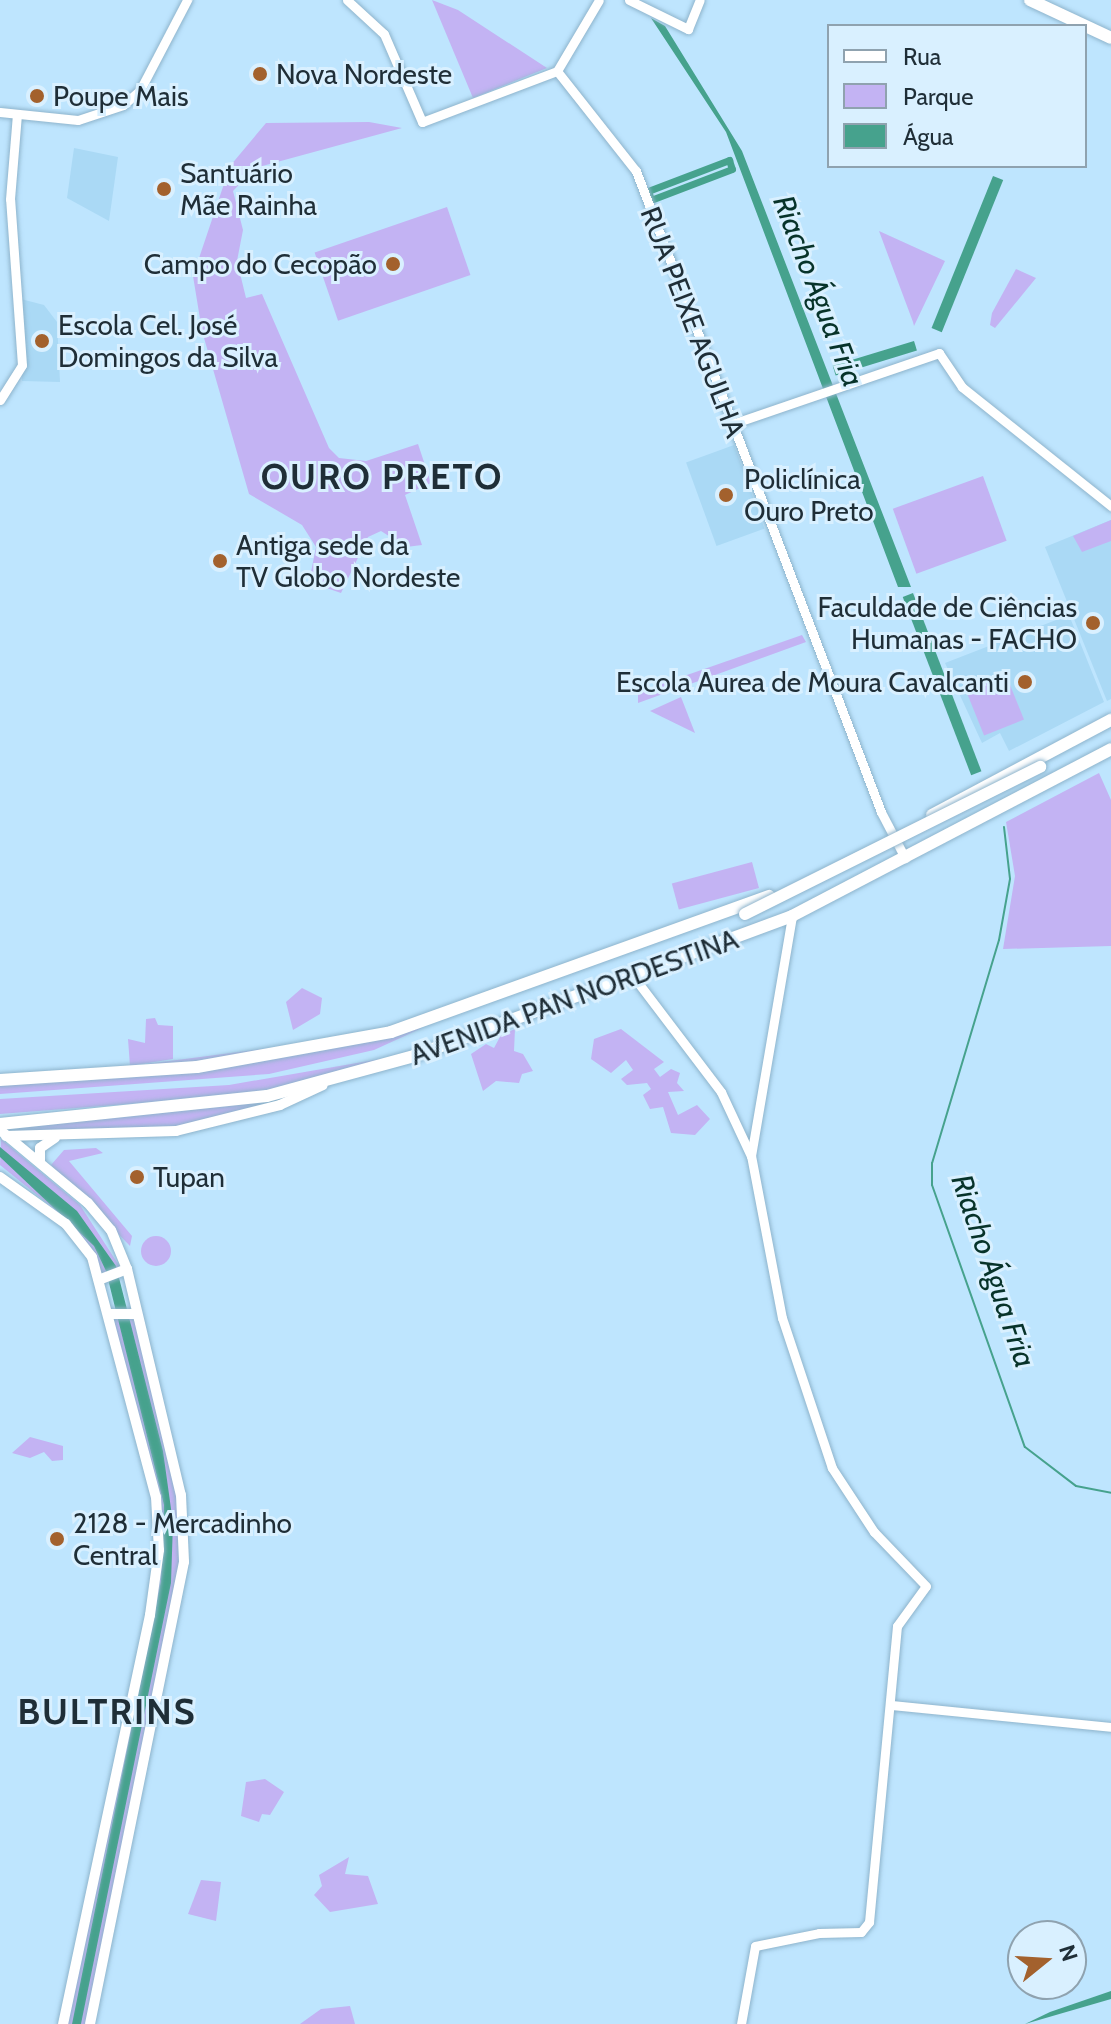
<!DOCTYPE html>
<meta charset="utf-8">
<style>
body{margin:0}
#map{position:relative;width:1111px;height:2024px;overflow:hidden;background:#bee5fe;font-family:Cabin,sans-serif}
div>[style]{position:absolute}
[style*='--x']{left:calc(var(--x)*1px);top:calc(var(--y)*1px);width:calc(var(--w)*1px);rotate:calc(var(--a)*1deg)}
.built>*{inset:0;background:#aad9f5;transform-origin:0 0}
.green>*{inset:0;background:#c3b3f3;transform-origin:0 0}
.round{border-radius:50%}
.water>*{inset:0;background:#46a28d;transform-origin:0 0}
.stream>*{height:2px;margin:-1px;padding:0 1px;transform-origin:1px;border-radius:1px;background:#46a28d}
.canal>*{height:7px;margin:-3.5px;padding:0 3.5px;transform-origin:3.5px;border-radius:3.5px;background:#46a28d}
.roads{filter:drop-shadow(0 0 2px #8eb4cc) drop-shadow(0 0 2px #8eb4cc)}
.tertiary>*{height:9px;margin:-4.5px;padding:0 4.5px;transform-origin:4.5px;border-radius:4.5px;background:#fff}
.secondary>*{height:10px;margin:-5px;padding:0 5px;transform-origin:5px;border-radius:5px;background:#fff}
.primary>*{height:12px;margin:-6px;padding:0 6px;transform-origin:6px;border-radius:6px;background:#fff}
.trunk>*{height:12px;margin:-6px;padding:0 6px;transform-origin:6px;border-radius:6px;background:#fff}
.bridges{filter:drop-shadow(0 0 2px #8eb4cc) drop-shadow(0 0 2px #8eb4cc)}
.trunk-bridge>*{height:12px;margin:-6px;padding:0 6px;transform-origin:6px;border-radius:6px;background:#fff}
.dots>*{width:22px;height:22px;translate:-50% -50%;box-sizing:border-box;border:4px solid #d9f0ff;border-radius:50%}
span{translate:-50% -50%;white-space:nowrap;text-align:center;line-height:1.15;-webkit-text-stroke:6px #d9f0ff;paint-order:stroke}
.poi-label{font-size:28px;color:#1f2e37}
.left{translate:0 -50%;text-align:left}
.right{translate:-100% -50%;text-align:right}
.street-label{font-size:28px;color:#1f2e37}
.water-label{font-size:30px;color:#07332a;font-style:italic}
.district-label{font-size:36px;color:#1f2e37;font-weight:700;letter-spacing:2px}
.legend{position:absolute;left:827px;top:24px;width:260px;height:144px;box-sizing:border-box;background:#d9f0ff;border:2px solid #8fa2af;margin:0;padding:10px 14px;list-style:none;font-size:24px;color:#1f2e37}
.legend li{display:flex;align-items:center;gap:16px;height:40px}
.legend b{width:40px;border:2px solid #8fa2af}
.north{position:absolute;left:1007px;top:1920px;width:80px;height:80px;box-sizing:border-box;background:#d9f0ff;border:2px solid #8fa2af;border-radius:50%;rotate:72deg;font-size:22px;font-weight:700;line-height:32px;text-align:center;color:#1f2e37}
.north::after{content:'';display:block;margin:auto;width:28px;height:36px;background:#a3612d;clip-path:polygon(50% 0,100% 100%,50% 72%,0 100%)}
</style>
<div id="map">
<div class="built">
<div style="clip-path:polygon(74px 148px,118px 157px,109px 221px,67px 198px)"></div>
<div style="clip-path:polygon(21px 299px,44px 305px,57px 322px,60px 382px,22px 381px)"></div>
<div style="left:734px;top:445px;width:89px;height:51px;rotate:70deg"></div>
<div style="clip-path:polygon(1111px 520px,1111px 699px,1107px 701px,1045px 547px)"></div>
<div style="clip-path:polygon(1069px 615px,1104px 702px,1009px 751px,1000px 733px,982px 743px,945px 663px)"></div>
</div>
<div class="green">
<div style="clip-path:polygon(432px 0,458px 10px,547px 68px,473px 98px)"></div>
<div style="clip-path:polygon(369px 122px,402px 128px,255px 168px,233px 191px,243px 230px,237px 261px,246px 298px,262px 294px,329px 448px,339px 458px,366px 461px,418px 444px,431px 483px,405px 495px,422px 545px,406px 547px,381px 531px,368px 537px,341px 593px,309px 582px,316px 547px,302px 525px,249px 494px,202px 331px,193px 276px,230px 166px,266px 123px)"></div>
<div style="left:447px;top:207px;width:72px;height:140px;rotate:71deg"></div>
<div style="clip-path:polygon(879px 231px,945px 261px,914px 326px,913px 322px)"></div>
<div style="clip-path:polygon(1016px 269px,1036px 278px,995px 328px,990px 325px,992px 313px)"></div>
<div style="left:983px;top:476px;width:69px;height:96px;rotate:70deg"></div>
<div style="clip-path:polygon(1111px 520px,1111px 541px,1082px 552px,1073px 536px)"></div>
<div style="clip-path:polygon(802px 635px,806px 642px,638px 703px,638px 692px)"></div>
<div style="left:1006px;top:675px;width:48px;height:43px;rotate:68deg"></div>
<div style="clip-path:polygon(681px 697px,695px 733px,650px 711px)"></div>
<div style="clip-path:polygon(1099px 773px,1111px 800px,1111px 946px,1003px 949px,1015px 876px,1006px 822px)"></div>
<div style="left:752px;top:862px;width:27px;height:83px;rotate:75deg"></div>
<div style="clip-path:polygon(302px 988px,322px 998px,320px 1014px,293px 1030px,286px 1002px)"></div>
<div style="clip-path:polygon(155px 1018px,158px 1025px,173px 1026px,173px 1059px,130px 1066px,128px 1039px,145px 1043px,146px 1019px)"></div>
<div style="clip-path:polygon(422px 1028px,374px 1050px,269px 1074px,0 1094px,0 1083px)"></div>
<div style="clip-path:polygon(515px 1029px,514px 1051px,523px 1054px,533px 1071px,522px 1074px,519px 1083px,496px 1081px,483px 1091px,471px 1054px,486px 1044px,494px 1048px,501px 1035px)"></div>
<div style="clip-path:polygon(621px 1029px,664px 1062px,654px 1069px,660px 1077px,671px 1069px,680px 1073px,677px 1083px,684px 1091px,668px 1092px,678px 1115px,697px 1105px,710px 1119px,695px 1135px,671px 1133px,663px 1107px,650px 1109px,643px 1095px,651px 1089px,647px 1083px,627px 1085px,621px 1079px,633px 1070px,626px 1060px,611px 1073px,591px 1059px,594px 1039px)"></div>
<div style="clip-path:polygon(409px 1054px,269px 1093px,0 1114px,0 1099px,229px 1085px)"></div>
<div style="clip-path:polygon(311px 1091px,178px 1130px,7px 1135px,0 1129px)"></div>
<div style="clip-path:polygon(1px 1139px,80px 1205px,122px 1270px,104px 1277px,69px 1221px,0 1165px)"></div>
<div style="clip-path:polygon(96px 1148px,103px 1153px,69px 1161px,132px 1236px,130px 1246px,51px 1165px,64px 1150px)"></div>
<div class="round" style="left:141px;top:1236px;width:30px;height:30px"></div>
<div style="clip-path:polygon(113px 1315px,133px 1315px,156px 1392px,178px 1492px,181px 1557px,87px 2024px,66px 2024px,161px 1548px)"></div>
<div style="clip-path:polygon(30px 1437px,63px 1446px,63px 1460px,52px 1461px,44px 1452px,30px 1458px,12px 1453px)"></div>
<div style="clip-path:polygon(265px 1779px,284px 1792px,270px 1815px,262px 1814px,259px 1822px,241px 1816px,246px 1782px)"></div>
<div style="clip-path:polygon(349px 1857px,345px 1874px,368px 1876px,378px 1904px,330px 1912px,314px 1895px,322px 1886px,319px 1875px)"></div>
<div style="clip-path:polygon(201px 1880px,221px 1882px,216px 1921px,188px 1914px)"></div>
<div style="clip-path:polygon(350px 2006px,355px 2024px,300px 2024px,321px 2009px)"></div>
</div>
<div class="water">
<div style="clip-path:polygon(651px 18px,665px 26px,742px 151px,911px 587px,898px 587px,726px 132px)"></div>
<div style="left:993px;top:176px;width:11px;height:164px;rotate:22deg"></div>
<div style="left:914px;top:341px;width:10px;height:85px;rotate:73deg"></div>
<div style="left:913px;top:593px;width:191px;height:11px;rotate:69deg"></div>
<div style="clip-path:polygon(0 1147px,77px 1211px,116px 1266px,163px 1451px,173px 1523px,171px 1583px,81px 2024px,72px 2024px,161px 1581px,164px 1505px,106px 1271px,94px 1246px,0 1157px)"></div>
<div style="clip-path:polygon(1111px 1991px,1111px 1999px,1025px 2024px,1050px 2012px)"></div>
</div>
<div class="stream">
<div style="--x:1004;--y:827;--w:52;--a:83.4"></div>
<div style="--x:1010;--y:879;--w:62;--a:100.2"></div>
<div style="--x:999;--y:940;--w:233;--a:106.7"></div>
<div style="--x:932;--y:1163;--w:22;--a:90"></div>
<div style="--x:932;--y:1185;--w:278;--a:70.5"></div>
<div style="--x:1025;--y:1447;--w:64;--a:37.4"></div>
<div style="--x:1076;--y:1486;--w:36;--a:11"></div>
</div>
<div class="canal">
<div style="--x:729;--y:160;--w:9;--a:72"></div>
<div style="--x:732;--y:169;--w:87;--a:159.1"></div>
<div style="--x:651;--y:200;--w:9;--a:-108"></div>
<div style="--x:648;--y:191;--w:87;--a:-20.9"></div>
</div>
<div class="roads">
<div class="tertiary">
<div style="--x:347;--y:0;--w:50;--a:42.6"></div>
<div style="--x:384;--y:34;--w:96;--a:66.6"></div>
<div style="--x:422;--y:122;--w:144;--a:-20.7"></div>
<div style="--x:557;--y:71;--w:82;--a:-59.4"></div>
<div style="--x:629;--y:0;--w:66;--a:26.2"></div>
<div style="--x:688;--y:29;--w:31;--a:-68"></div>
<div style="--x:557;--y:71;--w:127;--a:51.7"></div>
<div style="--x:636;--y:171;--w:686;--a:69.08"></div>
<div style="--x:881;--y:812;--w:52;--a:62.4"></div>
<div style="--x:0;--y:112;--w:78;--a:5.9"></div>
<div style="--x:78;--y:120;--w:47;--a:-18.4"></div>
<div style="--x:123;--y:105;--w:23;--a:-41"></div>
<div style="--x:140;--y:90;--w:102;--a:-62.4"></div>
<div style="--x:0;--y:400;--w:41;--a:-57.8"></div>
<div style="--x:22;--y:365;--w:166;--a:-94.1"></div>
<div style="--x:10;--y:199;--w:85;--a:-85.3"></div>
<div style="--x:732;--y:424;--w:219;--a:-18.9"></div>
<div style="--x:939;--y:353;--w:41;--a:55.9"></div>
<div style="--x:962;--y:387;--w:191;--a:38.6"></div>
<div style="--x:633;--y:976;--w:146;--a:52.8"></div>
<div style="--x:721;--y:1092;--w:71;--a:64.9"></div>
<div style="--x:891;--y:1705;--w:221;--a:5.7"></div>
<div style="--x:741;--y:2024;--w:79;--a:-79.8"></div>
<div style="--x:755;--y:1946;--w:65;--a:-11.5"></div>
<div style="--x:819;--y:1933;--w:42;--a:-1.4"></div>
<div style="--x:861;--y:1932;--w:13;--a:-51"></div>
<div style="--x:869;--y:1922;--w:297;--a:-84.6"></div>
<div style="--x:897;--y:1626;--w:49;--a:-54.1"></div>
<div style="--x:926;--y:1586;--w:75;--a:-133.9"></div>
<div style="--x:874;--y:1532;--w:77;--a:-123.3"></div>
<div style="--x:832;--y:1468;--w:158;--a:-108.4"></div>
<div style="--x:782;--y:1318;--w:165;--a:-100.8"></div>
<div style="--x:751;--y:1156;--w:243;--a:-80.3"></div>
</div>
<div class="secondary">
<div style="--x:0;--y:1130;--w:114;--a:39.7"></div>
<div style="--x:88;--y:1203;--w:35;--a:50"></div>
<div style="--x:111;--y:1230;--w:42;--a:67.7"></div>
<div style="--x:127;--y:1269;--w:232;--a:76.6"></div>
<div style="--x:181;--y:1495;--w:67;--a:87.4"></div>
<div style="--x:184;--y:1562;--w:471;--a:101.5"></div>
<div style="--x:6;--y:1136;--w:170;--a:-1.7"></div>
<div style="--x:176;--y:1131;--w:107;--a:-14"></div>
<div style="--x:280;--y:1105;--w:47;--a:-24.9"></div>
<div style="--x:40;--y:1162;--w:14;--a:-90"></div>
<div style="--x:40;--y:1148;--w:18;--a:-34"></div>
<div style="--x:0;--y:1177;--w:81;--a:35.5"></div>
<div style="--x:66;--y:1224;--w:42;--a:51.8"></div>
<div style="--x:92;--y:1257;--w:248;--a:75.1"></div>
<div style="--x:156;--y:1497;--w:53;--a:86.8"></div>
<div style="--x:159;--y:1550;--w:66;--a:97.9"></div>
<div style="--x:150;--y:1615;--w:418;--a:102"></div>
<div style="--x:101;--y:1279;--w:28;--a:-21"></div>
<div style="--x:111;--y:1314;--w:26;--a:0"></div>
</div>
<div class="primary">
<div style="--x:1030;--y:0;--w:89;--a:25.1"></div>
</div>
<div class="trunk">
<div style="--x:932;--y:815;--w:203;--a:-28"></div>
<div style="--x:0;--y:1080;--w:197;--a:-3.8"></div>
<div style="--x:197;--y:1067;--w:197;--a:-10.2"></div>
<div style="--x:391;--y:1032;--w:402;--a:-19.8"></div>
<div style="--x:0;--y:1124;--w:268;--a:-6"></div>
<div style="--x:267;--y:1096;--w:152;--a:-15.2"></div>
<div style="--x:414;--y:1056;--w:403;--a:-20.3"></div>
<div style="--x:792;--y:916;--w:360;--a:-27.6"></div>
</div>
</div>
<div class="bridges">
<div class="trunk-bridge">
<div style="--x:745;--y:914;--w:330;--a:-26.5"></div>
</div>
</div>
<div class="dots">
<div style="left:260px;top:74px;background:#a3612d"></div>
<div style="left:37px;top:96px;background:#a3612d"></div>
<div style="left:164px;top:189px;background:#a3612d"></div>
<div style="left:393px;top:264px;background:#a3612d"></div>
<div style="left:42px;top:341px;background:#a3612d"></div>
<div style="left:726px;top:495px;background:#a3612d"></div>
<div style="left:220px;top:561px;background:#a3612d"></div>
<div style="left:1093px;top:623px;background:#a3612d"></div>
<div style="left:1025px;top:682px;background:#a3612d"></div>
<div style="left:137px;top:1177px;background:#a3612d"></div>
<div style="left:57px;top:1539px;background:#a3612d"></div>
</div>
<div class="poi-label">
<span class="left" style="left:276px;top:74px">Nova Nordeste</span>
<span class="left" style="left:53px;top:96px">Poupe Mais</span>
<span class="left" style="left:180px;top:189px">Santuário<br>Mãe Rainha</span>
<span class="right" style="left:377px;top:264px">Campo do Cecopão</span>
<span class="left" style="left:58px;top:341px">Escola Cel. José<br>Domingos da Silva</span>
<span class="left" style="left:744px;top:495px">Policlínica<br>Ouro Preto</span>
<span class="left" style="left:236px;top:561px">Antiga sede da<br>TV Globo Nordeste</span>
<span class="right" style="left:1077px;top:623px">Faculdade de Ciências<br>Humanas - FACHO</span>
<span class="right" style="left:1009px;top:682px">Escola Aurea de Moura Cavalcanti</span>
<span class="left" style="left:153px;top:1177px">Tupan</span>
<span class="left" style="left:73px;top:1539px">2128 - Mercadinho<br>Central</span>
</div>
<div class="street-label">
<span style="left:693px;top:322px;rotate:69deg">RUA PEIXE AGULHA</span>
<span style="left:574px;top:997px;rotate:-20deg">AVENIDA PAN NORDESTINA</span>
</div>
<div class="water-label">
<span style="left:818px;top:291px;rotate:69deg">Riacho Água Fria</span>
<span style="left:993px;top:1271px;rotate:71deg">Riacho Água Fria</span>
</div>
<div class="district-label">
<span style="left:382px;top:477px">OURO PRETO</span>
<span style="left:107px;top:1712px">BULTRINS</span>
</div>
<ul class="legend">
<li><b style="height:10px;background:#fff"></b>Rua</li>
<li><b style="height:22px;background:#c3b3f3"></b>Parque</li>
<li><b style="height:22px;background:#46a28d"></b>Água</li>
</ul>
<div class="north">N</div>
</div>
